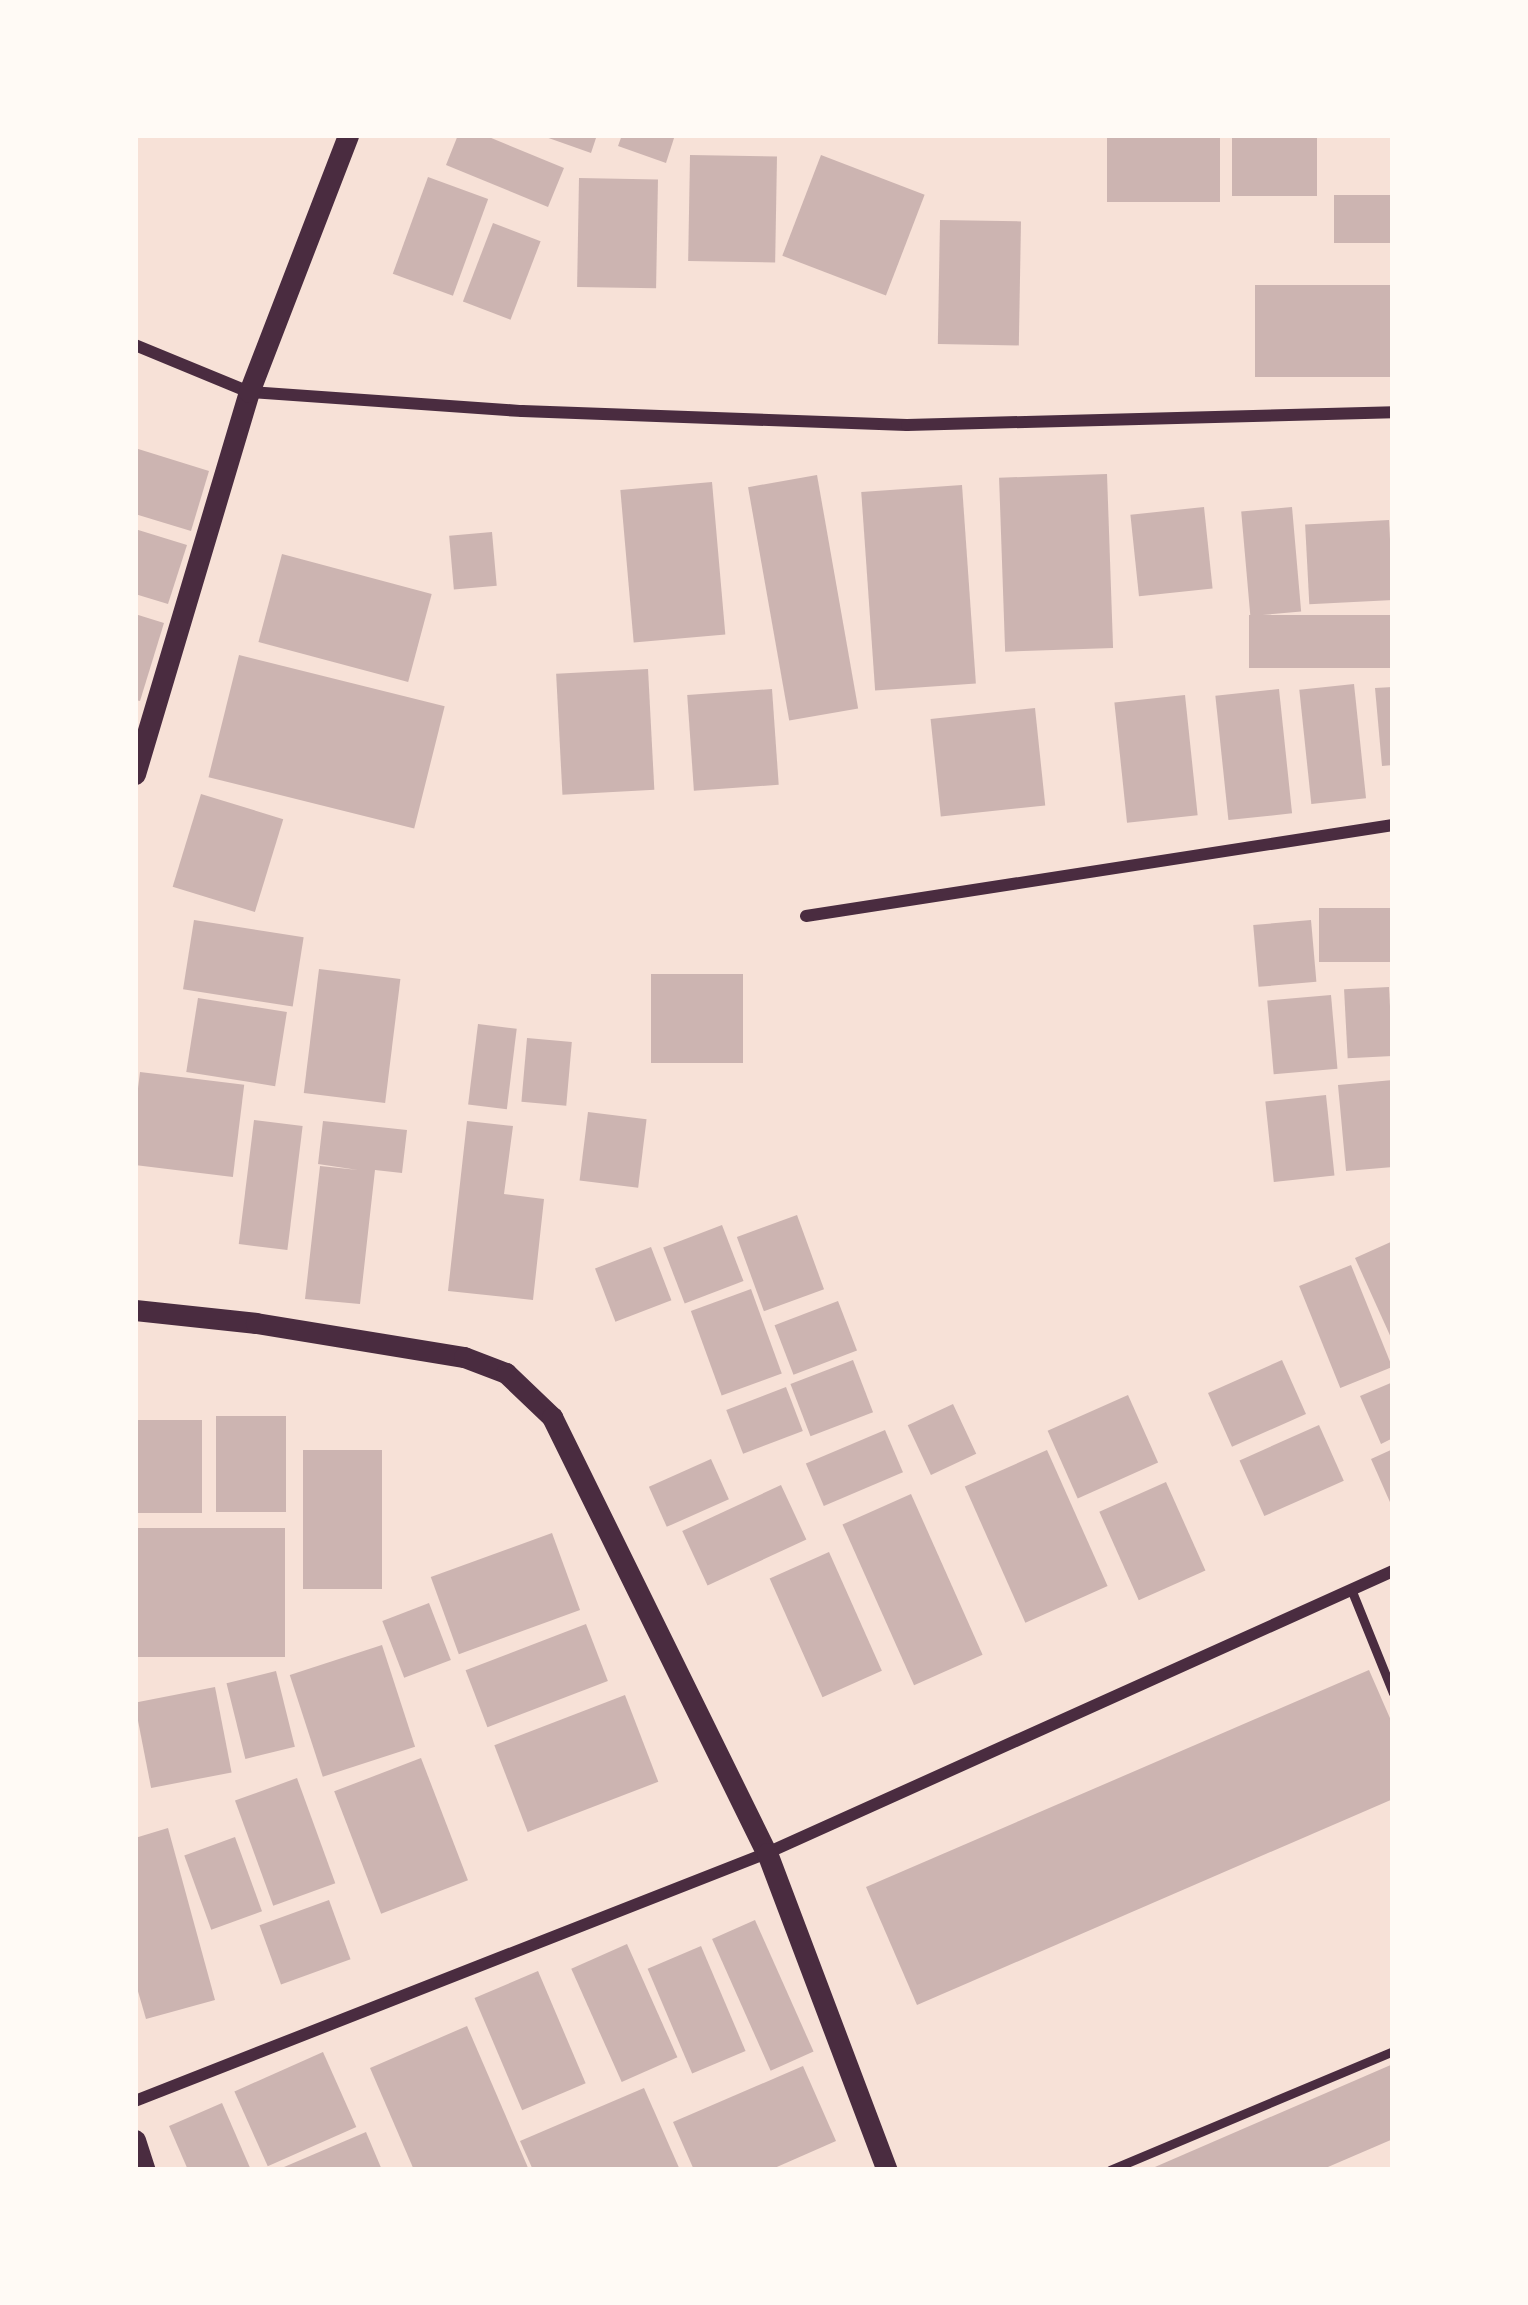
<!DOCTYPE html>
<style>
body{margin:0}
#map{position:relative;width:1528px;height:2305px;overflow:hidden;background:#f7e1d7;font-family:"Fira Sans Condensed",sans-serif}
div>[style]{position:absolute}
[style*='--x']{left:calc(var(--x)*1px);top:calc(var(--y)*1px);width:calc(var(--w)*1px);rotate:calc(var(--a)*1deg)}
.building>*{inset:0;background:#ccb4b1;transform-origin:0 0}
.service>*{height:9px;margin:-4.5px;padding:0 4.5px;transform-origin:4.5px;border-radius:4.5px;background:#4a2c40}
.minor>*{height:12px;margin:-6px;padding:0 6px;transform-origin:6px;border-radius:6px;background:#4a2c40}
.tertiary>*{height:21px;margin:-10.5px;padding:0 10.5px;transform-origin:10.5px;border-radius:10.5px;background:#4a2c40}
span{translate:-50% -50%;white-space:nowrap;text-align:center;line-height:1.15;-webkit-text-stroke:12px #fffaf5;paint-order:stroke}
.frame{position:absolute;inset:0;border:138px solid #fffaf5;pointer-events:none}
</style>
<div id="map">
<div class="building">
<div style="clip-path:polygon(458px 135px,484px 135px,564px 168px,548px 207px,446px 165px)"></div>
<div style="clip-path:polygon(540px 135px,597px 135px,591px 153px)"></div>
<div style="clip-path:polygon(622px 135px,675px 135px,666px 163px,618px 146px)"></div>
<div style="left:1107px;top:135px;width:113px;height:67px"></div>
<div style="left:1232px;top:135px;width:85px;height:61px"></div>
<div style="left:690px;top:155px;width:87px;height:106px;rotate:1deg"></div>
<div style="left:821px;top:155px;width:111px;height:108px;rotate:21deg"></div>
<div style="left:428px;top:177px;width:64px;height:103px;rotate:20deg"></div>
<div style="left:579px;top:178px;width:79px;height:109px;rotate:1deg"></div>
<div style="left:1393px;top:195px;width:48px;height:59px;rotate:90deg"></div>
<div style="left:940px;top:220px;width:81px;height:124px;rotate:1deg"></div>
<div style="left:493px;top:223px;width:51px;height:84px;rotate:21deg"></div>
<div style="left:1393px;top:285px;width:92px;height:138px;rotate:90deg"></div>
<div style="clip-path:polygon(135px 448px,209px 471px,191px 531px,135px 514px)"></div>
<div style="left:1107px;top:474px;width:174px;height:108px;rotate:88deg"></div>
<div style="left:817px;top:475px;width:237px;height:70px;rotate:80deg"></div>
<div style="left:712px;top:482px;width:153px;height:92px;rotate:85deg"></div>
<div style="left:962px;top:485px;width:199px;height:101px;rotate:86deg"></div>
<div style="left:1204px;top:507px;width:82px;height:74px;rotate:84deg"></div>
<div style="left:1292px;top:507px;width:105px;height:51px;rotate:85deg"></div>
<div style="left:1389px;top:520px;width:80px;height:84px;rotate:87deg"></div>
<div style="clip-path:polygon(135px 529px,187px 545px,168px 604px,135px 594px)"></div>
<div style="left:492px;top:532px;width:54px;height:43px;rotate:85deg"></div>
<div style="left:282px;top:554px;width:155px;height:91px;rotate:15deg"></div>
<div style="clip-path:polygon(135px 614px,164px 623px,140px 701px,135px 700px)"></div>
<div style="left:1393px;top:615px;width:53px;height:144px;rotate:90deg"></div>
<div style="left:239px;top:655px;width:212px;height:126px;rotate:14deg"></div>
<div style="left:648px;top:669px;width:121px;height:92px;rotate:87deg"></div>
<div style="left:1354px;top:684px;width:115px;height:55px;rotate:84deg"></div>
<div style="clip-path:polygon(1393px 687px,1393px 765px,1382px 766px,1375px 688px)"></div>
<div style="left:772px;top:689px;width:96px;height:85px;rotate:86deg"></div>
<div style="left:1279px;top:689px;width:125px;height:64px;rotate:84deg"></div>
<div style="left:1185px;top:695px;width:121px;height:71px;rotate:84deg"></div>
<div style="left:1035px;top:708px;width:98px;height:105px;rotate:84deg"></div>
<div style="left:201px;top:794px;width:86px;height:97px;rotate:17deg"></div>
<div style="left:1393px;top:908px;width:54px;height:74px;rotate:90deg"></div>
<div style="left:194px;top:920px;width:111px;height:70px;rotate:9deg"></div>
<div style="left:1311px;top:920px;width:62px;height:58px;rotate:85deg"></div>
<div style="left:319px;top:969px;width:82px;height:125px;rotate:7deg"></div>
<div style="left:743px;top:974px;width:89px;height:92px;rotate:90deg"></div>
<div style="left:1389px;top:987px;width:69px;height:45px;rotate:87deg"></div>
<div style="left:1331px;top:995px;width:74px;height:64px;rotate:85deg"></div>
<div style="left:198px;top:998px;width:90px;height:75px;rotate:9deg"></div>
<div style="left:478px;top:1024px;width:39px;height:81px;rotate:7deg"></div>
<div style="left:527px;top:1038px;width:45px;height:64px;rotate:5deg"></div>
<div style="left:140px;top:1072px;width:105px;height:93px;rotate:7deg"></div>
<div style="clip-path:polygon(1393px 1080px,1393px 1167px,1346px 1171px,1338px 1085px)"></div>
<div style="left:1326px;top:1095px;width:81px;height:61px;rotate:84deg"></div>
<div style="left:588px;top:1112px;width:59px;height:69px;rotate:7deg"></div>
<div style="left:254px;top:1120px;width:49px;height:125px;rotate:7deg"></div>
<div style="clip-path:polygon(323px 1121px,407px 1130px,402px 1173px,375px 1170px,360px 1304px,305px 1299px,320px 1166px,358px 1170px,318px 1164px)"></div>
<div style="clip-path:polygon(467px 1121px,513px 1126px,504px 1194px,544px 1199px,533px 1300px,448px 1291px)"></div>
<div style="left:797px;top:1215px;width:79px;height:64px;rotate:70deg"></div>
<div style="left:722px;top:1225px;width:60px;height:63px;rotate:69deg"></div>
<div style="clip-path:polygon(1393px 1241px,1393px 1342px,1355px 1258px)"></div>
<div style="left:651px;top:1247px;width:57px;height:60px;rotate:69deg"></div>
<div style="left:1351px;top:1265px;width:110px;height:56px;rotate:68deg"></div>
<div style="left:751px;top:1289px;width:90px;height:64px;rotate:70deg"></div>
<div style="left:838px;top:1301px;width:53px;height:68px;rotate:69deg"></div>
<div style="left:853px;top:1360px;width:56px;height:67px;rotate:69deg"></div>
<div style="left:1282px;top:1360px;width:59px;height:81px;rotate:66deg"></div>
<div style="clip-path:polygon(1393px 1382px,1393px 1438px,1381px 1444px,1360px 1396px)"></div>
<div style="left:786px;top:1387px;width:47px;height:64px;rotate:69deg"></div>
<div style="left:1128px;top:1395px;width:74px;height:88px;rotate:66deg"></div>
<div style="left:953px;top:1404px;width:55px;height:50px;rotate:65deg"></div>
<div style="left:286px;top:1416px;width:96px;height:70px;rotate:90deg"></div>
<div style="left:135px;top:1420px;width:67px;height:93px"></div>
<div style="left:1319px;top:1425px;width:61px;height:87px;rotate:66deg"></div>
<div style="left:885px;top:1430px;width:46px;height:86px;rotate:67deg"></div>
<div style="clip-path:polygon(1393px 1449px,1393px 1509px,1371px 1459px)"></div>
<div style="left:382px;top:1450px;width:139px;height:79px;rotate:90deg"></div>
<div style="left:1047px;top:1450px;width:149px;height:90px;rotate:66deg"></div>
<div style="left:711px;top:1459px;width:44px;height:68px;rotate:66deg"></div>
<div style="left:1166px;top:1482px;width:97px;height:73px;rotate:66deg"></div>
<div style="left:781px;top:1485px;width:60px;height:109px;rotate:65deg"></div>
<div style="left:911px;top:1494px;width:176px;height:75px;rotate:66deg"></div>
<div style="left:285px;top:1528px;width:129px;height:150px;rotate:90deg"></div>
<div style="left:552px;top:1533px;width:82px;height:129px;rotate:70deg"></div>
<div style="left:829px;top:1552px;width:130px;height:65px;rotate:66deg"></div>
<div style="left:429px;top:1603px;width:61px;height:50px;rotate:69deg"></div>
<div style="left:586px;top:1624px;width:61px;height:129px;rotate:69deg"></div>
<div style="left:382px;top:1645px;width:107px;height:97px;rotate:72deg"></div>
<div style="clip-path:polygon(1369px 1670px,1393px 1725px,1393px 1799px,917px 2005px,866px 1887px)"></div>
<div style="left:276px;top:1671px;width:78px;height:51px;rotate:76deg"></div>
<div style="left:215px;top:1687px;width:87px;height:82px;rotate:79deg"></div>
<div style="left:625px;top:1695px;width:93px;height:140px;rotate:69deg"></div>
<div style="left:421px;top:1758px;width:131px;height:93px;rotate:69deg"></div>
<div style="left:297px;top:1778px;width:112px;height:66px;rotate:70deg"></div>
<div style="clip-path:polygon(168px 1828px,215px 2000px,146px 2019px,135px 1981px,135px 1838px)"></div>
<div style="left:235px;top:1837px;width:79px;height:54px;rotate:70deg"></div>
<div style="left:329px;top:1900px;width:63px;height:74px;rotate:70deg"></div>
<div style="left:755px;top:1920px;width:144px;height:47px;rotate:66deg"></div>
<div style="left:627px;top:1944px;width:124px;height:61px;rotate:66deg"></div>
<div style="left:701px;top:1946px;width:114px;height:58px;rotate:67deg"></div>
<div style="left:538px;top:1971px;width:122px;height:69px;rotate:67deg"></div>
<div style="clip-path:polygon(467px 2026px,529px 2170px,414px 2170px,370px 2068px)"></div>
<div style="left:323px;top:2052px;width:82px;height:97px;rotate:66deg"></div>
<div style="clip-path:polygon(1393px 2064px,1393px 2139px,1321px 2170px,1148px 2170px)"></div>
<div style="clip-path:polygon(803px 2066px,836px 2141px,770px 2170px,694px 2170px,673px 2122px)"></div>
<div style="clip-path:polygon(644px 2088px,680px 2170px,533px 2170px,520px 2141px)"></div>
<div style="clip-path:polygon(222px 2103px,251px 2170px,188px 2170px,169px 2126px)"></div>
<div style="clip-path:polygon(366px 2132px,382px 2170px,277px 2170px)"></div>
</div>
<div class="service">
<div style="--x:1351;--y:1589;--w:112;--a:68"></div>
<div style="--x:1110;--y:2170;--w:307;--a:-22.8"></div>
</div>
<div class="minor">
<div style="--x:135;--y:345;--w:123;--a:22.4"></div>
<div style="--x:249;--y:392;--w:274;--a:4"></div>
<div style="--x:522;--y:411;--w:385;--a:2.1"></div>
<div style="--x:907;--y:425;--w:486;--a:-1.5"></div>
<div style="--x:806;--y:916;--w:594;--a:-8.81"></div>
<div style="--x:135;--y:2101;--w:679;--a:-21.43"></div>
<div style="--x:767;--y:1853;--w:687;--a:-24.25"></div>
</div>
<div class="tertiary">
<div style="--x:135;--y:774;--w:399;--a:-73.4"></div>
<div style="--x:249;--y:392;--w:275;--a:-68.9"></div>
<div style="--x:135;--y:1310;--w:122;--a:6.1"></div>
<div style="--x:256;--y:1323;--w:211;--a:9.3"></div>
<div style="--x:464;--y:1357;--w:45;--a:20.9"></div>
<div style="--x:506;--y:1373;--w:64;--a:43.7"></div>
<div style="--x:552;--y:1417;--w:486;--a:63.8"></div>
<div style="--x:767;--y:1853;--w:339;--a:69.3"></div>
<div style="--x:135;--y:2140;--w:32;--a:72"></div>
</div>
<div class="frame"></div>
</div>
